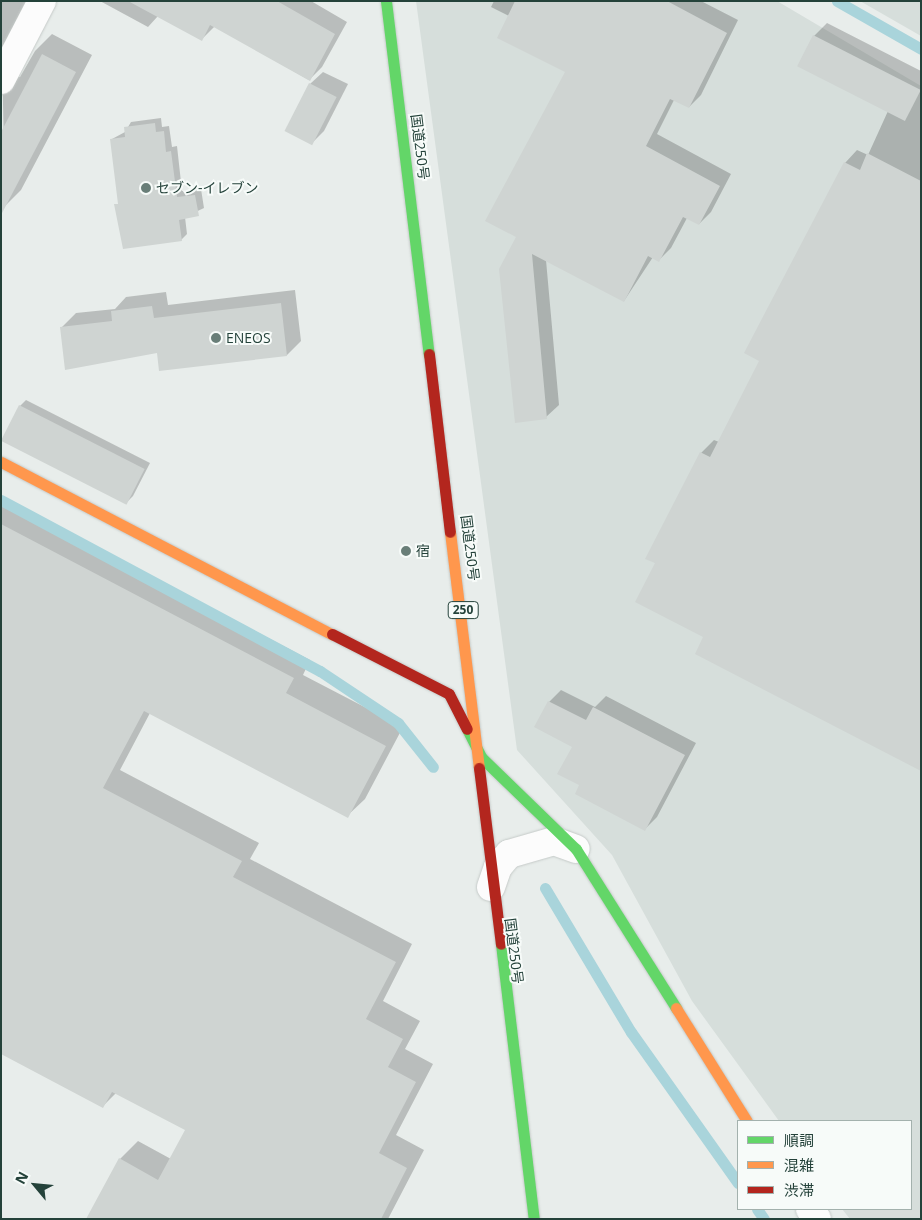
<!DOCTYPE html>
<meta charset="utf-8">
<style>
body{margin:0}
#map{position:relative;width:922px;height:1220px;overflow:hidden;background:#e8edeb;font-family:"Open Sans","Noto Sans JP",sans-serif}
div>[style]{position:absolute}
[style*='--x']{left:calc(var(--x)*1px);top:calc(var(--y)*1px);width:calc(var(--w)*1px);rotate:calc(var(--a)*1deg)}
.built>*{inset:0;background:#d6dedb}
.shadow>*{inset:0;background:#0003}
.stream>*{height:11px;margin:-5.5px;padding:0 5.5px;transform-origin:5.5px;border-radius:5.5px;background:#a9d4db}
.building>*{inset:0;background:#cfd4d2;transform-origin:0 0}
.roads{filter:drop-shadow(0 0 1px #c5cac8) drop-shadow(0 0 1px #c5cac8)}
.street>*{height:28px;margin:-14px;padding:0 14px;transform-origin:14px;border-radius:14px;background:#fcfcfc}
.fast>*{height:11px;margin:-5.5px;padding:0 5.5px;transform-origin:5.5px;border-radius:5.5px;background:#63d668}
.slow>*{height:11px;margin:-5.5px;padding:0 5.5px;transform-origin:5.5px;border-radius:5.5px;background:#ff974d}
.jam>*{height:11px;margin:-5.5px;padding:0 5.5px;transform-origin:5.5px;border-radius:5.5px;background:#b3261e}
.dots>*{width:14px;height:14px;translate:-50% -50%;box-sizing:border-box;border:2px solid #f7fbf9;border-radius:50%}
span{translate:-50% -50%;white-space:nowrap;text-align:center;line-height:1.15;-webkit-text-stroke:4px #f7fbf9;paint-order:stroke}
.shield-label span{padding:1px 4px;background:#f7fbf9;border:1px solid;border-radius:4px;-webkit-text-stroke-width:0}
.shield-label{font-size:12px;color:#24423a;font-weight:700}
.street-label{font-size:14px;color:#24423a}
.poi-label{font-size:14px;color:#24423a}
.left{translate:0 -50%;text-align:left}
.frame{position:absolute;inset:0;border:2px solid #24423a;pointer-events:none}
.legend{position:absolute;left:737px;top:1120px;width:175px;height:90px;box-sizing:border-box;background:#f7fbf9;border:1px solid #a3b1ad;margin:0;padding:6px 9px;list-style:none;font-size:15px;color:#24423a}
.legend li{display:flex;align-items:center;gap:10px;height:25px}
.legend b{width:25px;border:1px solid #a3b1ad}
.north{position:absolute;left:10px;top:1160px;width:50px;height:50px;-webkit-text-stroke:4px #f7fbf9;paint-order:stroke;rotate:298deg;font-size:14px;font-weight:700;line-height:20px;text-align:center;color:#24423a}
.north::after{content:'';display:block;margin:auto;width:18px;height:22px;background:#24423a;clip-path:polygon(50% 0,100% 100%,50% 72%,0 100%)}
</style>
<div id="map">
<div class="built">
<div style="clip-path:polygon(416px 1px,777px 1px,921px 86px,921px 1219px,850px 1219px,842px 1209px,911px 1209px,911px 1121px,779px 1121px,692px 1001px,612px 855px,517px 750px)"></div>
<div style="clip-path:polygon(860px 1px,921px 1px,921px 36px)"></div>
</div>
<div class="shadow">
<div style="clip-path:polygon(1px 1px,27px 1px,11px 78px,20px 77px,35px 51px,52px 34px,92px 55px,21px 190px,5px 206px)"></div>
<div style="clip-path:polygon(100px 1px,311px 1px,347px 22px,322px 67px,309px 80px,215px 26px,202px 39px,158px 16px,148px 27px)"></div>
<div style="clip-path:polygon(494px 1px,701px 1px,738px 20px,701px 95px,689px 107px,674px 100px,657px 134px,731px 174px,711px 212px,699px 224px,687px 218px,671px 248px,659px 260px,653px 257px,624px 301px,546px 260px,559px 405px,546px 417px,518px 237px,567px 72px,509px 16px,491px 7px)"></div>
<div style="clip-path:polygon(827px 23px,921px 71px,921px 769px,705px 637px,656px 563px,647px 558px,701px 453px,714px 440px,719px 442px,761px 361px,845px 163px,857px 150px,868px 155px,888px 111px,799px 66px,814px 36px)"></div>
<div style="clip-path:polygon(323px 72px,348px 84px,324px 131px,312px 143px,310px 84px)"></div>
<div style="clip-path:polygon(161px 118px,162px 127px,169px 126px,172px 147px,177px 146px,182px 191px,201px 189px,204px 208px,185px 217px,187px 234px,181px 240px,112px 139px,125px 132px,131px 122px)"></div>
<div style="clip-path:polygon(295px 290px,301px 341px,287px 355px,158px 352px,62px 327px,76px 313px,115px 309px,126px 297px,166px 292px,168px 305px)"></div>
<div style="clip-path:polygon(26px 400px,150px 463px,133px 496px,127px 502px,20px 406px)"></div>
<div style="clip-path:polygon(1px 497px,310px 660px,303px 675px,403px 727px,365px 799px,347px 816px,150px 713px,120px 770px,259px 843px,250px 859px,412px 944px,383px 1001px,420px 1021px,405px 1049px,433px 1064px,396px 1135px,424px 1150px,388px 1219px,88px 1219px,120px 1159px,138px 1141px,171px 1159px,187px 1130px,116px 1093px,103px 1106px,1px 1052px)"></div>
<div style="clip-path:polygon(561px 690px,595px 707px,606px 696px,696px 743px,657px 817px,645px 829px,581px 785px,573px 747px,549px 702px)"></div>
</div>
<div class="stream">
<div style="--x:837;--y:1;--w:97;--a:29.7"></div>
<div style="--x:1;--y:500;--w:362;--a:28.2"></div>
<div style="--x:320;--y:671;--w:94;--a:33.7"></div>
<div style="--x:398;--y:723;--w:56;--a:51.5"></div>
<div style="--x:545;--y:888;--w:168;--a:59.2"></div>
<div style="--x:631;--y:1032;--w:185;--a:54.7"></div>
<div style="--x:757;--y:1209;--w:12;--a:55"></div>
</div>
<div class="building">
<div style="clip-path:polygon(128px 1px,277px 1px,335px 34px,310px 81px,210px 25px,202px 41px)"></div>
<div style="clip-path:polygon(515px 1px,667px 1px,727px 33px,689px 108px,670px 99px,646px 146px,720px 186px,699px 225px,683px 217px,659px 262px,648px 256px,624px 302px,532px 254px,547px 419px,515px 423px,499px 269px,516px 237px,485px 221px,565px 72px,497px 38px)"></div>
<div style="left:813px;top:35px;width:121px;height:35px;rotate:27deg"></div>
<div style="clip-path:polygon(42px 54px,76px 72px,1px 215px,1px 132px)"></div>
<div style="left:309px;top:83px;width:31px;height:54px;rotate:27deg"></div>
<div style="clip-path:polygon(155px 123px,156px 132px,164px 131px,166px 152px,171px 151px,177px 197px,195px 195px,199px 216px,179px 220px,182px 241px,123px 249px,114px 204px,118px 204px,110px 139px,125px 137px,124px 127px)"></div>
<div style="clip-path:polygon(867px 153px,921px 181px,921px 771px,695px 654px,703px 637px,635px 602px,655px 563px,645px 559px,700px 452px,710px 457px,759px 361px,744px 353px,844px 162px,860px 170px)"></div>
<div style="clip-path:polygon(281px 303px,287px 356px,159px 371px,157px 353px,65px 370px,60px 327px,112px 321px,111px 311px,152px 306px,154px 318px)"></div>
<div style="left:19px;top:405px;width:141px;height:40px;rotate:27deg"></div>
<div style="clip-path:polygon(1px 524px,294px 678px,286px 693px,386px 746px,348px 818px,144px 711px,103px 788px,242px 861px,233px 877px,396px 962px,366px 1019px,403px 1039px,388px 1067px,416px 1082px,379px 1153px,407px 1168px,381px 1219px,86px 1219px,119px 1158px,158px 1180px,185px 1130px,112px 1092px,103px 1108px,1px 1054px)"></div>
<div style="clip-path:polygon(548px 701px,586px 720px,593px 707px,685px 755px,645px 831px,575px 794px,579px 785px,557px 774px,572px 747px,534px 727px)"></div>
</div>
<div class="roads">
<div class="street">
<div style="--x:1;--y:80;--w:89;--a:-62.6"></div>
<div style="--x:491;--y:887;--w:21;--a:-71"></div>
<div style="--x:498;--y:867;--w:17;--a:-50"></div>
<div style="--x:509;--y:854;--w:47;--a:-16.1"></div>
<div style="--x:554;--y:841;--w:23;--a:20"></div>
<div style="--x:810;--y:1209;--w:12;--a:55"></div>
</div>
<div class="fast">
<div style="--x:386;--y:1;--w:356;--a:83.1"></div>
<div style="--x:467;--y:729;--w:33;--a:63"></div>
<div style="--x:482;--y:758;--w:131;--a:44.1"></div>
<div style="--x:576;--y:849;--w:188;--a:57.8"></div>
<div style="--x:501;--y:944;--w:277;--a:83.2"></div>
</div>
<div class="slow">
<div style="--x:1;--y:462;--w:373;--a:27.5"></div>
<div style="--x:450;--y:532;--w:238;--a:83"></div>
<div style="--x:676;--y:1008;--w:133;--a:57.9"></div>
</div>
<div class="jam">
<div style="--x:429;--y:354;--w:179;--a:83.3"></div>
<div style="--x:332;--y:634;--w:131;--a:27.1"></div>
<div style="--x:449;--y:694;--w:39;--a:63"></div>
<div style="--x:479;--y:768;--w:177;--a:82.9"></div>
</div>
</div>
<div class="dots">
<div style="left:146px;top:188px;background:#697e78"></div>
<div style="left:216px;top:338px;background:#697e78"></div>
<div style="left:406px;top:551px;background:#697e78"></div>
</div>
<div class="shield-label">
<span style="left:463px;top:610px">250</span>
</div>
<div class="street-label">
<span style="left:420px;top:147px;rotate:83deg">国道250号</span>
<span style="left:470px;top:548px;rotate:83deg">国道250号</span>
<span style="left:514px;top:951px;rotate:83deg">国道250号</span>
</div>
<div class="poi-label">
<span class="left" style="left:156px;top:188px">セブン-イレブン</span>
<span class="left" style="left:226px;top:338px">ENEOS</span>
<span class="left" style="left:416px;top:551px">宿</span>
</div>
<div class="frame"></div>
<ul class="legend">
<li><b style="height:6px;background:#63d668"></b>順調</li>
<li><b style="height:6px;background:#ff974d"></b>混雑</li>
<li><b style="height:6px;background:#b3261e"></b>渋滞</li>
</ul>
<div class="north">N</div>
</div>
